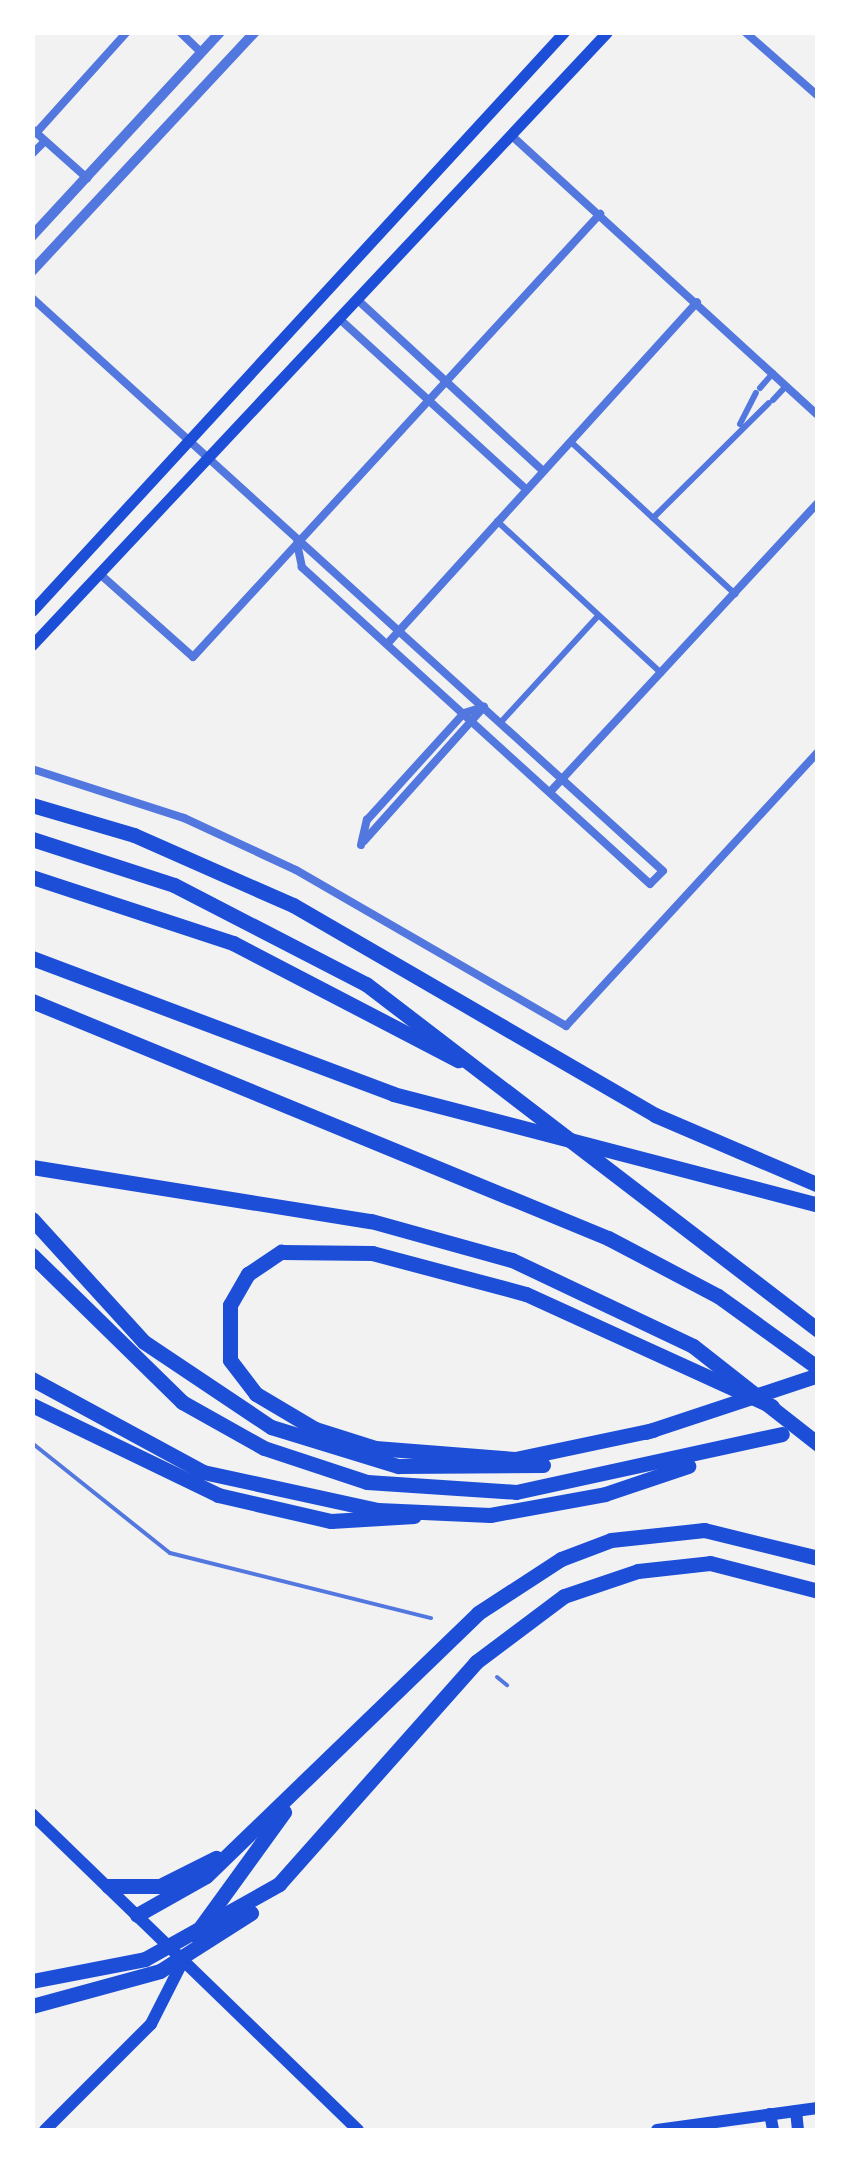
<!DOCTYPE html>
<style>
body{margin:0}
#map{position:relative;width:850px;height:2163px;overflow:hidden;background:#f2f2f2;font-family:"PT Serif",serif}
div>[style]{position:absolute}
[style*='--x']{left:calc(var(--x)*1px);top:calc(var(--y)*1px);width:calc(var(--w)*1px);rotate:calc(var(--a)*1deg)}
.service>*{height:4px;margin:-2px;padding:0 2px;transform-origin:2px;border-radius:2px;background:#5277de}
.pedestrian>*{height:6px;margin:-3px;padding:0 3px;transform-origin:3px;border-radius:3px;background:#5277de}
.minor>*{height:8px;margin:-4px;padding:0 4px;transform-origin:4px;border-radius:4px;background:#5277de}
.tertiary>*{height:10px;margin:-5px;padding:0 5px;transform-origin:5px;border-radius:5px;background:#5277de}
.secondary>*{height:11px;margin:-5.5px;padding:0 5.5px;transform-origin:5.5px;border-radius:5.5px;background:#1d4ed8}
.primary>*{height:12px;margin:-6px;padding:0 6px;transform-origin:6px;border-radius:6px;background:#1d4ed8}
.motorway>*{height:15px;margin:-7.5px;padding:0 7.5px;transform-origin:7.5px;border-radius:7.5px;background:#1d4ed8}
span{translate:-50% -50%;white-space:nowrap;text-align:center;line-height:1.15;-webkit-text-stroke:8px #fff;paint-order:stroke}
.frame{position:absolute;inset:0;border:35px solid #fff;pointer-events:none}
</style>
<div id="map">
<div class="service">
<div style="--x:32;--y:1443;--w:176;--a:38.6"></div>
<div style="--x:170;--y:1553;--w:269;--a:14"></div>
<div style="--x:497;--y:1677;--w:13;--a:39"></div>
</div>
<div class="pedestrian">
<div style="--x:760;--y:388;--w:20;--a:-49"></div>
<div style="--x:773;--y:400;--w:19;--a:-47"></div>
<div style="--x:740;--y:424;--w:35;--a:-63"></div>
<div style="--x:571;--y:442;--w:224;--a:42.8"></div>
<div style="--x:653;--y:518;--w:163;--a:-44.8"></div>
<div style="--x:497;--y:521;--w:224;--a:42.8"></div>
<div style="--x:501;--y:722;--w:144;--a:-47.5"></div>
</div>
<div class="minor">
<div style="--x:180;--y:32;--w:29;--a:44"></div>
<div style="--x:745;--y:32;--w:97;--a:41.2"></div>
<div style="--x:32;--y:129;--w:74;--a:41.7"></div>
<div style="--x:36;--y:133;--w:136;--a:-48"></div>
<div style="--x:512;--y:136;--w:414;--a:42.4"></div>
<div style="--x:32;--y:154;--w:18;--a:-45"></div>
<div style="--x:32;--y:298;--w:852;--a:42.24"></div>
<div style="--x:663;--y:871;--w:18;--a:135"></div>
<div style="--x:650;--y:884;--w:471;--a:-137.7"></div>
<div style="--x:302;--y:567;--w:24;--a:-102"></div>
<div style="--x:361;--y:303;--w:248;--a:42.7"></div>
<div style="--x:344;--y:323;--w:246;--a:42.4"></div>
<div style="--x:101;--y:575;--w:123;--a:41.7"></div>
<div style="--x:193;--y:657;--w:602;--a:-47.43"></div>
<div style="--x:388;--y:643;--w:460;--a:-47.8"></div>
<div style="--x:32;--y:769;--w:160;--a:17.9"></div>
<div style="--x:184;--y:818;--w:123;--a:24.9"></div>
<div style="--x:296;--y:870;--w:312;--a:30"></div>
<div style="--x:566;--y:1026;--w:372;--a:-47.4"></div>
<div style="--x:550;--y:792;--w:394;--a:-47.2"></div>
<div style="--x:364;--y:841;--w:180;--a:-48.2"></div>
<div style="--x:361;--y:845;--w:26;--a:-77"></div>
<div style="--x:367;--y:820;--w:144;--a:-47.8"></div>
<div style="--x:464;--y:713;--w:21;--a:-17"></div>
</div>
<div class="tertiary">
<div style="--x:32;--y:236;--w:277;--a:-47.3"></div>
<div style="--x:32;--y:271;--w:327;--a:-47"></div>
</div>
<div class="secondary">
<div style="--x:32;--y:611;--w:786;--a:-47.42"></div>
<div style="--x:32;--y:645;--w:840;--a:-46.83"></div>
</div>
<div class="primary">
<div style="--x:32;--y:1814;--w:454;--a:44.1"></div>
<div style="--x:796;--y:2111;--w:19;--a:84"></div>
<div style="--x:770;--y:2114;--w:16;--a:79"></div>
<div style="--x:45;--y:2130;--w:150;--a:-45"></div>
<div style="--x:151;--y:2024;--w:73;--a:-63.1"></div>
<div style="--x:657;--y:2130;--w:162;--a:-7.8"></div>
</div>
<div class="motorway">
<div style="--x:32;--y:805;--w:106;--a:16.4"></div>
<div style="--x:134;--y:835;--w:174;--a:23.8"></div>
<div style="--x:293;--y:905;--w:419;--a:30.1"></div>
<div style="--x:655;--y:1115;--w:177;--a:23.2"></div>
<div style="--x:32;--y:839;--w:149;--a:17.9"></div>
<div style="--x:174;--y:885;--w:216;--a:27.3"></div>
<div style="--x:366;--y:984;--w:569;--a:37.43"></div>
<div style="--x:32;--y:877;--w:212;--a:18.2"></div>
<div style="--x:233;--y:943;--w:254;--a:27.5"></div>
<div style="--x:32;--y:958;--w:386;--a:20.6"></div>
<div style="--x:393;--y:1094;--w:439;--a:14.6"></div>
<div style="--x:32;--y:1001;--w:623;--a:22.37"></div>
<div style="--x:608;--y:1238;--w:124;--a:27.8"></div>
<div style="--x:718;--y:1296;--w:123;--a:35.8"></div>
<div style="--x:32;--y:1167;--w:343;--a:9.1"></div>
<div style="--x:371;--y:1221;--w:146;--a:15.5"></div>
<div style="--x:512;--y:1260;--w:200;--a:25.4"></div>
<div style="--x:693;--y:1346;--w:159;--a:38.1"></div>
<div style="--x:32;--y:1219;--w:166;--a:47.7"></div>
<div style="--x:144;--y:1342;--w:153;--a:33.8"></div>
<div style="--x:271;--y:1427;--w:133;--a:17.1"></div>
<div style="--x:398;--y:1466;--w:145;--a:-0.4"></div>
<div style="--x:32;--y:1255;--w:210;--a:44.4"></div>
<div style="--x:182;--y:1402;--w:94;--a:29.3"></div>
<div style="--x:264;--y:1448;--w:108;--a:18.3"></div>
<div style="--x:367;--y:1482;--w:149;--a:3.8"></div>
<div style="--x:516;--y:1492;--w:272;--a:-12.3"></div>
<div style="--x:32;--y:1379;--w:195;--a:28.5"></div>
<div style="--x:203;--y:1472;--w:179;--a:12.3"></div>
<div style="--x:378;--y:1510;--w:112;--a:2.6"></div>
<div style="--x:490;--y:1515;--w:117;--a:-10.3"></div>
<div style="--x:605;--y:1494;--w:88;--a:-18.6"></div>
<div style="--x:32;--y:1405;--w:207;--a:25.8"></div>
<div style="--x:218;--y:1495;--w:116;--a:13"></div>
<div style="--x:331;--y:1521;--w:83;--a:-3.4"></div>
<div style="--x:653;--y:1430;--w:141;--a:168.1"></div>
<div style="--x:515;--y:1459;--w:140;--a:-175.5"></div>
<div style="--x:375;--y:1448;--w:63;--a:-162.4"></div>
<div style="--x:315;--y:1429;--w:69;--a:-149.3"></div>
<div style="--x:256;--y:1394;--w:43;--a:-127.4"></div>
<div style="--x:230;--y:1360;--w:55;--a:-90"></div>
<div style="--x:230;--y:1305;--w:36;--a:-60"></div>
<div style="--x:248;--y:1274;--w:40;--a:-34"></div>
<div style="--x:281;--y:1252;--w:91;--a:0.6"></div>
<div style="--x:372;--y:1253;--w:159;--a:14.9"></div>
<div style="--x:526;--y:1294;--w:270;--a:24.5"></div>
<div style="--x:646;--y:1432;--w:181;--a:-18.3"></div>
<div style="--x:108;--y:1886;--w:52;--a:0"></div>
<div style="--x:160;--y:1886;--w:63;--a:-26.6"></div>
<div style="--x:137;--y:1915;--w:79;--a:-29.5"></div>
<div style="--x:206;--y:1876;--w:378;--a:-44"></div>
<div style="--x:478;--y:1613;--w:99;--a:-33"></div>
<div style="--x:561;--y:1559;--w:53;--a:-20.8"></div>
<div style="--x:611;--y:1540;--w:94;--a:-6.1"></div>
<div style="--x:704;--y:1530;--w:117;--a:13.8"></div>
<div style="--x:195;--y:1935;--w:152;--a:-54.1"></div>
<div style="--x:32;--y:1981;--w:115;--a:-11"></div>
<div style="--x:145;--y:1959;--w:154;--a:-29.2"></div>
<div style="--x:279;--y:1884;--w:297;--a:-48.4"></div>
<div style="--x:476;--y:1662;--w:110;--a:-36.9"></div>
<div style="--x:564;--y:1596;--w:78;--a:-18.7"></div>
<div style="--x:638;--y:1571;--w:72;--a:-6.3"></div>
<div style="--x:710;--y:1563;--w:112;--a:14.5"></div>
<div style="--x:32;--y:2006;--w:133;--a:-15.3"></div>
<div style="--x:160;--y:1971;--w:108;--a:-32.5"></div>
</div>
<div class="frame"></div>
</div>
